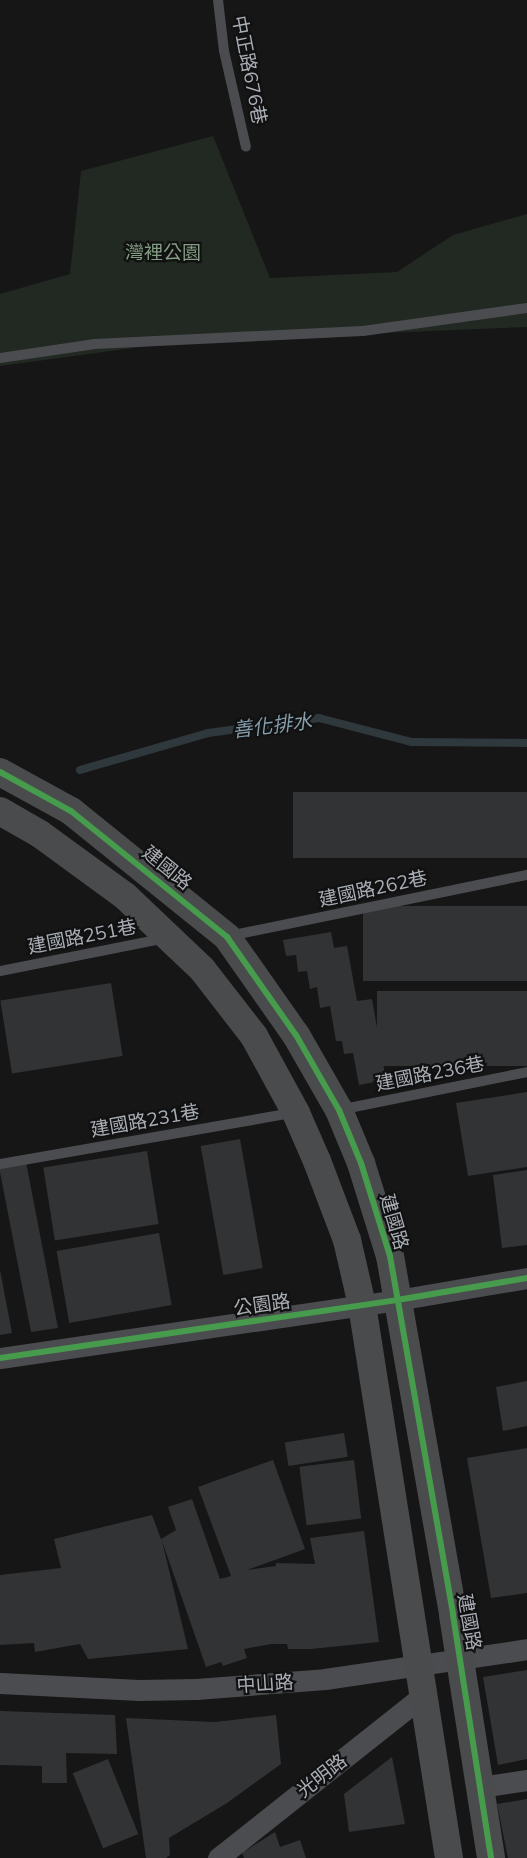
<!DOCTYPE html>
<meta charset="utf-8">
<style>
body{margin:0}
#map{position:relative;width:527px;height:1858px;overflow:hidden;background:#161617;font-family:Mulish,"Noto Sans TC",sans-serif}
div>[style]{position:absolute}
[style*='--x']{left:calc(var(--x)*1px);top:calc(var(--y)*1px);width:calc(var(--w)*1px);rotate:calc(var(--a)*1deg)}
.green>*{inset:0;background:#222822}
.stream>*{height:8px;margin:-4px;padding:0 4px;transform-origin:4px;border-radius:4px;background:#2f383c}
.building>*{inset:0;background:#323334;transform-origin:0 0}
.lane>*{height:10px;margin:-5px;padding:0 5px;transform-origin:5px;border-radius:5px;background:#4b4c4f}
.street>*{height:21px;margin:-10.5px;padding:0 10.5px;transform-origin:10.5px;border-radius:10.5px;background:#4b4c4f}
.secondary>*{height:28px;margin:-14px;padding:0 14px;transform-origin:14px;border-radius:14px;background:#4a4b4c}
.cycleway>*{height:6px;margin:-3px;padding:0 3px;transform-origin:3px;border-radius:3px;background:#469c4c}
span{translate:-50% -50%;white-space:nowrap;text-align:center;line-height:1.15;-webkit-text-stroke:4.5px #111112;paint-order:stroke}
.street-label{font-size:19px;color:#a9aeb5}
.park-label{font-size:19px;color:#849e83}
.water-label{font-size:20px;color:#859eac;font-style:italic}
</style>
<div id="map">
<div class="green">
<div style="clip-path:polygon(213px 136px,270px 278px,397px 272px,453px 235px,527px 214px,527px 327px,185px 341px,0 366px,0 294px,70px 274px,81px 171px)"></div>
</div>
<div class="stream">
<div style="--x:80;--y:770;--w:133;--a:-16.1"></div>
<div style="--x:208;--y:733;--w:112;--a:-7.7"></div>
<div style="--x:319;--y:718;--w:96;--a:14.5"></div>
<div style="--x:412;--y:742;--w:115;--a:0.5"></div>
</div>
<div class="building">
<div style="left:527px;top:792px;width:66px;height:234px;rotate:90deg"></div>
<div style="left:527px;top:906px;width:75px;height:164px;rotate:90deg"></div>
<div style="clip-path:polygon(331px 932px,334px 948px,347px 946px,357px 1001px,372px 999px,386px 1080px,359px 1085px,353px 1053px,344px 1054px,342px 1041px,336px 1041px,330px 1006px,320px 1008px,317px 987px,310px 989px,307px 971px,298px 972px,296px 955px,286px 956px,283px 940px)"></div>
<div style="left:111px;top:983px;width:74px;height:112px;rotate:81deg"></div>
<div style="left:527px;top:991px;width:75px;height:150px;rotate:90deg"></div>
<div style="clip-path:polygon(527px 1092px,527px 1167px,468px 1176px,456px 1103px)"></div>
<div style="left:240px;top:1139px;width:131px;height:40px;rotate:80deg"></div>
<div style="left:147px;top:1151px;width:74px;height:105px;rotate:81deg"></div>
<div style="clip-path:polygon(26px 1162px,58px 1328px,31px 1332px,0 1172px,0 1166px)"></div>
<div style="clip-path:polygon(527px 1170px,527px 1245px,502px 1248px,493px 1175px)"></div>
<div style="left:159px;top:1233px;width:73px;height:104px;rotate:80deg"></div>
<div style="clip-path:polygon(0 1270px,12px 1333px,0 1335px)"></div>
<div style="clip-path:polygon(527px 1381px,527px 1426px,503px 1431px,496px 1387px)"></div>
<div style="left:344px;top:1433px;width:24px;height:60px;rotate:81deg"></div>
<div style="clip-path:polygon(527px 1448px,527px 1593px,491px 1598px,467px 1458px)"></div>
<div style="clip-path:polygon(273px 1460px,305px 1549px,247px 1570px,276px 1566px,276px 1563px,315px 1564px,310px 1538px,364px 1531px,379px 1642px,311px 1649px,288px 1649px,287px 1644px,271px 1644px,244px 1649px,247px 1658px,223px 1666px,221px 1662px,206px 1667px,162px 1541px,188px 1649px,88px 1659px,80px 1644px,35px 1652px,34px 1643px,0 1645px,0 1575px,61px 1568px,54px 1539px,152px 1515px,161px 1539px,176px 1530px,168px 1507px,192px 1499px,220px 1579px,231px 1576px,198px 1487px)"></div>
<div style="left:354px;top:1460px;width:59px;height:55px;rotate:83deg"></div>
<div style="clip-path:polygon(527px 1670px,527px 1759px,498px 1765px,483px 1677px)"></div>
<div style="clip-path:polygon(0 1711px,115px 1715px,117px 1754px,66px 1753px,67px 1783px,42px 1783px,42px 1766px,0 1765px)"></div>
<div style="clip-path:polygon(276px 1715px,281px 1764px,227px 1803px,169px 1838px,170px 1855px,166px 1858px,146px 1858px,126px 1718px,215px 1722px)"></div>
<div style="clip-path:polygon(392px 1757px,405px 1824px,349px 1832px,344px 1794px)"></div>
<div style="left:108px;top:1759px;width:81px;height:38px;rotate:68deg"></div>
<div style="clip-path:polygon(527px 1799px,527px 1858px,508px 1858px,497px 1804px)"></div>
<div style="clip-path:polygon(275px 1832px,280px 1847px,300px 1840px,306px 1858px,244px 1858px,242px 1853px)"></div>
</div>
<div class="lane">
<div style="--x:218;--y:0;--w:51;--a:83.3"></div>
<div style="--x:224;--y:51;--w:98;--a:77.1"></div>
<div style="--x:0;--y:358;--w:96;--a:-8.4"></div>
<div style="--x:95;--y:344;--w:268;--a:-2.8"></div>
<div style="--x:363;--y:331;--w:166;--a:-8"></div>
<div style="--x:229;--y:936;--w:304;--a:-11.6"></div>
<div style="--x:0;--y:971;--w:169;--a:-11.2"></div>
<div style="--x:339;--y:1110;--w:192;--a:-11.4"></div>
<div style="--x:0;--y:1164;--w:297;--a:-9.9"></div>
</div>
<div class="street">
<div style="--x:0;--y:1358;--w:401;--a:-8.3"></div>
<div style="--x:397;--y:1300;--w:132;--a:-9.6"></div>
<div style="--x:0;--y:1683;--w:139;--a:2.9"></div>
<div style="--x:139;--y:1690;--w:57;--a:-1"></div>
<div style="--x:196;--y:1689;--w:129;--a:-4.4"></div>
<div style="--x:325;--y:1679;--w:204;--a:-8.4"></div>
<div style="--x:480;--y:1787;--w:48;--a:-8.5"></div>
<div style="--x:218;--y:1858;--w:264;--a:-38.4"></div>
</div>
<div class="secondary">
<div style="--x:0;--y:772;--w:81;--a:28.8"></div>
<div style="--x:71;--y:811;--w:201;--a:38.9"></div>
<div style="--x:227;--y:937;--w:120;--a:54.9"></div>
<div style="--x:296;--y:1035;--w:86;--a:60.2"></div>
<div style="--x:339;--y:1110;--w:57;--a:67.5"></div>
<div style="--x:361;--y:1163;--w:97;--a:72.7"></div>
<div style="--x:390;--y:1256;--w:364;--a:80"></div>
<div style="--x:453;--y:1615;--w:246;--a:81.1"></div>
<div style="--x:0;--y:811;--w:46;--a:29.9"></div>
<div style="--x:40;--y:834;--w:105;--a:36.1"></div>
<div style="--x:125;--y:896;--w:106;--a:43.5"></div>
<div style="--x:202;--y:969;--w:85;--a:52.2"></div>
<div style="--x:254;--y:1036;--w:88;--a:61.4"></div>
<div style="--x:296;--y:1113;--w:52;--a:66.4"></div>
<div style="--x:317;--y:1161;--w:85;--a:69.2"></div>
<div style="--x:347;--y:1240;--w:67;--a:77"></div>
<div style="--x:362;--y:1305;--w:560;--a:81.06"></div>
</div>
<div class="cycleway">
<div style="--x:0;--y:772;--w:81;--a:28.8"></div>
<div style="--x:71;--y:811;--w:201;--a:38.9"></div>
<div style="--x:227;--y:937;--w:120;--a:54.9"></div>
<div style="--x:296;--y:1035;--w:86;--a:60.2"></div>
<div style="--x:339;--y:1110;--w:57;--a:67.5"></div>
<div style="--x:361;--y:1163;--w:97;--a:72.7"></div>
<div style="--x:390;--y:1256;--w:364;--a:80"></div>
<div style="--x:453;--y:1615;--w:246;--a:81.1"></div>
<div style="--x:0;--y:1358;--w:401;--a:-8.3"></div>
<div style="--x:397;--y:1300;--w:132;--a:-9.6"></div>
</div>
<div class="street-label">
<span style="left:249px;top:70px;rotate:79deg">中正路676巷</span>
<span style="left:167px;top:868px;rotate:39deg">建國路</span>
<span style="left:373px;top:889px;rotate:-12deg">建國路262巷</span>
<span style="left:82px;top:937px;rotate:-11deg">建國路251巷</span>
<span style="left:430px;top:1074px;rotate:-11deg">建國路236巷</span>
<span style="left:145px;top:1121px;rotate:-10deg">建國路231巷</span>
<span style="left:394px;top:1222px;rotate:74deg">建國路</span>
<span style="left:262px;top:1305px;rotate:-8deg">公園路</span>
<span style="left:469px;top:1622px;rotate:80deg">建國路</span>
<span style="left:265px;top:1684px;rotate:-4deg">中山路</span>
<span style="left:322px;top:1776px;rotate:-38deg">光明路</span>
</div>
<div class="park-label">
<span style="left:163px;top:253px">灣裡公園</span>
</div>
<div class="water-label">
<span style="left:272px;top:725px;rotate:-7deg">善化排水</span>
</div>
</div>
